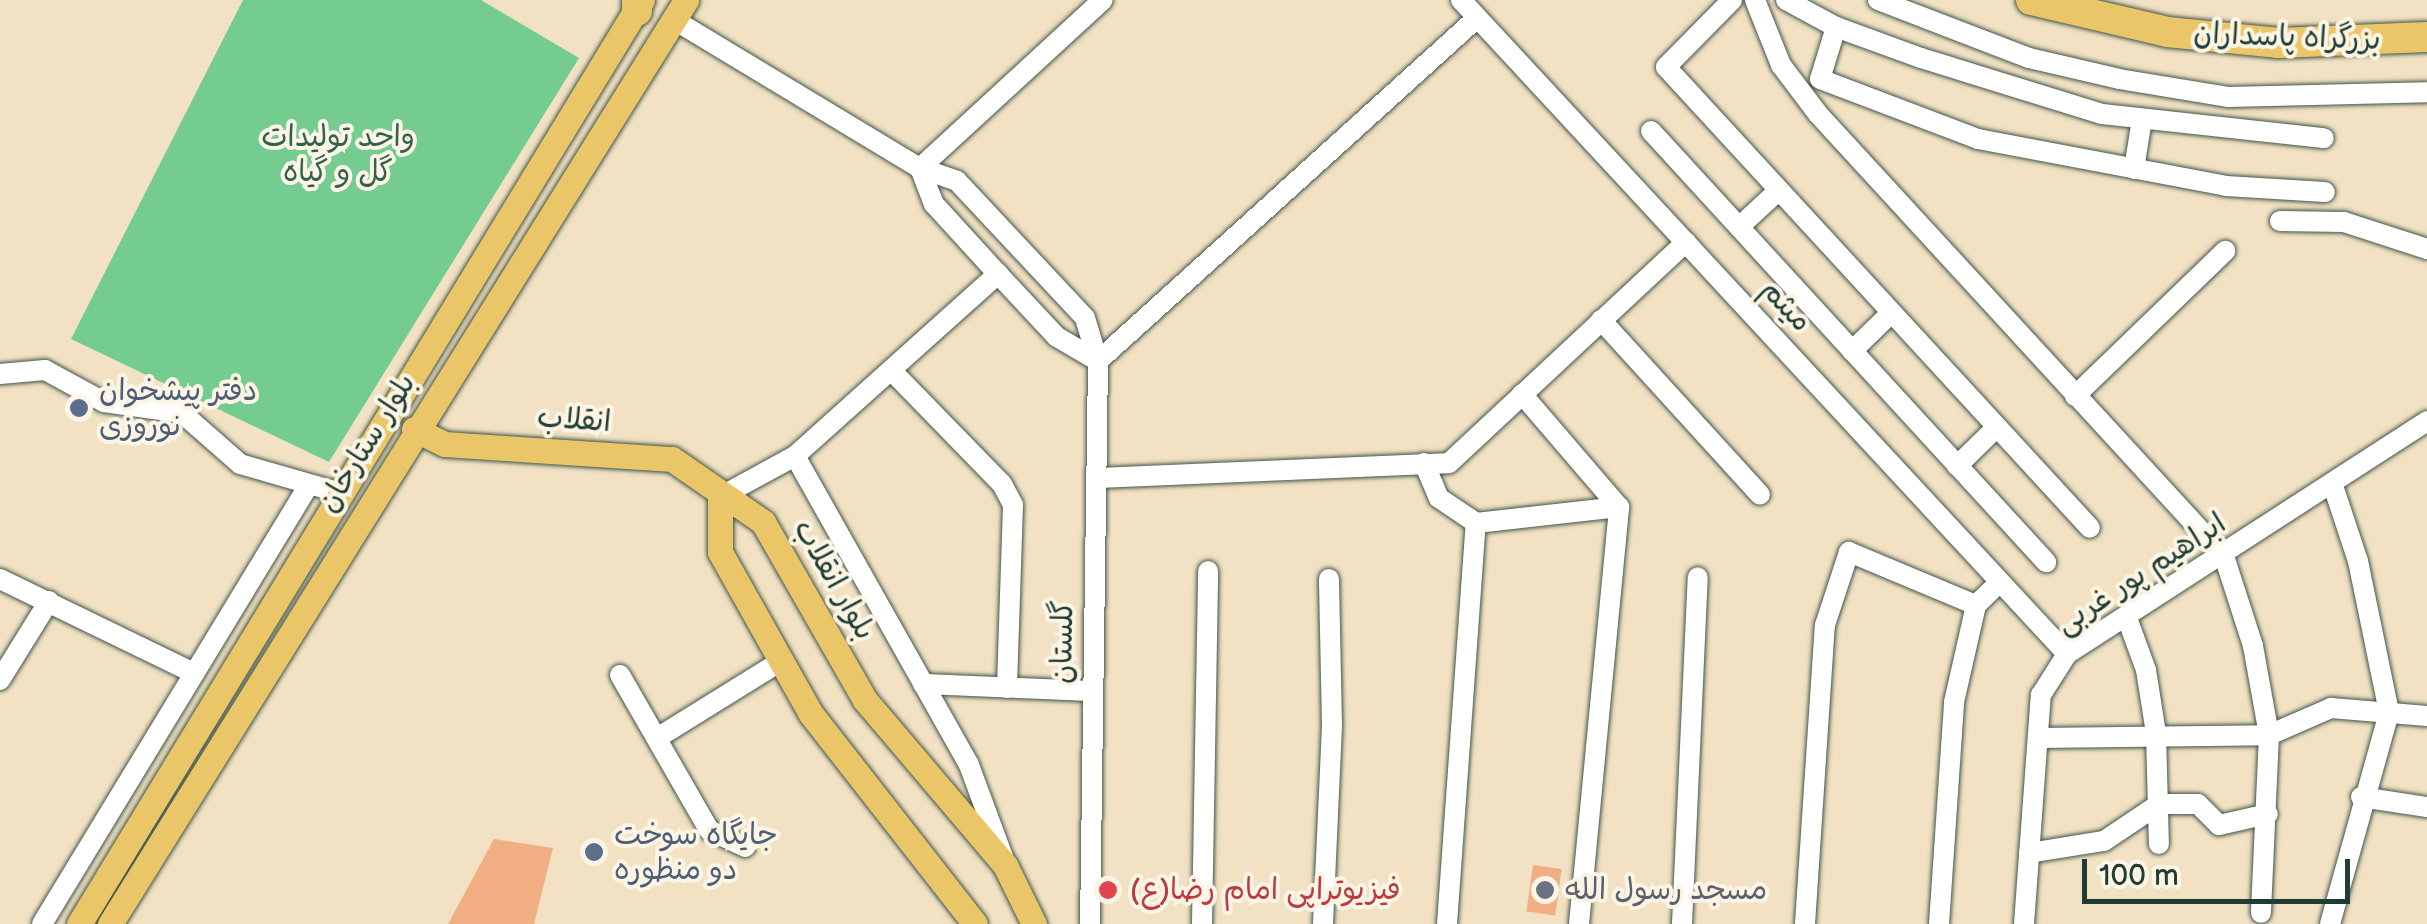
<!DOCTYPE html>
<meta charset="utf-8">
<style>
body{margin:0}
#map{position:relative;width:2427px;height:924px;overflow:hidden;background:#f2e1c3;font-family:"Balsamiq Sans","Playpen Sans Arabic",sans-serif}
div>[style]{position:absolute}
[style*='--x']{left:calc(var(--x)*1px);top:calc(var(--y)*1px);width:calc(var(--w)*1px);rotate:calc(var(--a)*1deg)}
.green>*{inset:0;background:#75cc91}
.building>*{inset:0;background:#f2ae83;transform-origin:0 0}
.roads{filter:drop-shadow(0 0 2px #3f5649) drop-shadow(0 0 2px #3f5649)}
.minor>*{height:20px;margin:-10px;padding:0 10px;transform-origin:10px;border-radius:10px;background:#fff}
.major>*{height:25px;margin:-12.5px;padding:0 12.5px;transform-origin:12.5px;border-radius:12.5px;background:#ebc669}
.highway>*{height:30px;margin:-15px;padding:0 15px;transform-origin:15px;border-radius:15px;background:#ebc669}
.dots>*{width:28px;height:28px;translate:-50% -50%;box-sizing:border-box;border:5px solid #fcf5e5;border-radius:50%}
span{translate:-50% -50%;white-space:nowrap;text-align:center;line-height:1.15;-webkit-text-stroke:8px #fcf5e5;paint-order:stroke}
.street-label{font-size:30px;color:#1f3d34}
.park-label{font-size:30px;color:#34614b}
.service-label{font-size:30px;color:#4e5e75}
.left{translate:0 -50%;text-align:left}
.health-label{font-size:30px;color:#be3a42}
.worship-label{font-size:30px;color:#5b616d}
.scale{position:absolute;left:2082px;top:859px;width:268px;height:45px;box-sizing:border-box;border:5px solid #1f3d34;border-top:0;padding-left:12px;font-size:30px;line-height:35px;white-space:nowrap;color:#1f3d34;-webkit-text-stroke:8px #fcf5e5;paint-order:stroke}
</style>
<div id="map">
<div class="green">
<div style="clip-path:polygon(243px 0,481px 0,579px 58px,329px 462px,71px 339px)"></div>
</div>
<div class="building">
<div style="clip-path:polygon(494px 839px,553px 848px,534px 924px,448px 924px)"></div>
<div style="left:1533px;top:865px;width:29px;height:47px;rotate:8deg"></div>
</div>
<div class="roads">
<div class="minor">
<div style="--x:1461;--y:0;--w:892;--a:47.18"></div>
<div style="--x:1732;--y:0;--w:94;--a:134.6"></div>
<div style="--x:1666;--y:67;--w:626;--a:47.39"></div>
<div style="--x:1755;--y:0;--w:70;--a:68.2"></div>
<div style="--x:1781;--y:65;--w:61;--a:52.9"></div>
<div style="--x:1818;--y:114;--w:600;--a:47.43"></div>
<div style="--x:2224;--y:556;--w:95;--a:72.1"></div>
<div style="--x:2253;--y:646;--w:90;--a:79.8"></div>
<div style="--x:2269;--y:735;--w:178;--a:92.6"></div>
<div style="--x:1786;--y:0;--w:57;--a:28.4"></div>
<div style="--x:1836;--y:27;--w:90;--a:20"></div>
<div style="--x:1921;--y:58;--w:189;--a:17.2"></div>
<div style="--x:2102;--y:114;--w:223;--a:6.2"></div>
<div style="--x:1878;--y:0;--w:162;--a:21"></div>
<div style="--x:2029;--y:58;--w:92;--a:13.1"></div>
<div style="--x:2119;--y:79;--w:110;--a:9.4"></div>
<div style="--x:2228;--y:97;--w:199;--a:-1.4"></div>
<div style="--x:676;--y:21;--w:285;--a:31.1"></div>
<div style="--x:920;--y:168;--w:39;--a:19"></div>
<div style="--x:957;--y:181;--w:187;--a:46.9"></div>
<div style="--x:1085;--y:318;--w:45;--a:73.2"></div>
<div style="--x:1098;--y:361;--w:563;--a:90.81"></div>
<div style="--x:1836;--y:27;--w:54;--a:107.1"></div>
<div style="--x:1820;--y:79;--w:169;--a:20.8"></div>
<div style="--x:1978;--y:139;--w:252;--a:10.7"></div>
<div style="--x:2226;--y:186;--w:99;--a:3.5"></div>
<div style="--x:1651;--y:131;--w:585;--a:47.5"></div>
<div style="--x:920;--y:168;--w:39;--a:69"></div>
<div style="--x:934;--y:204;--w:95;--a:47.6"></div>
<div style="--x:998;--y:274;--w:86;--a:46.9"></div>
<div style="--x:1057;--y:337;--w:48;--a:30.3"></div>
<div style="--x:920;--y:168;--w:248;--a:-42.6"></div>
<div style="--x:2134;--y:169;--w:51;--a:-80.9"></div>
<div style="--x:2280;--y:221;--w:64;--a:0.9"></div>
<div style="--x:2344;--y:222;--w:87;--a:18"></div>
<div style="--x:1739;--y:227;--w:54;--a:-42.8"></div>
<div style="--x:1601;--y:320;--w:236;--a:47.7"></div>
<div style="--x:1852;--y:351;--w:54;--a:-44.3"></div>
<div style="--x:1098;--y:361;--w:511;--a:-42.15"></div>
<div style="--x:891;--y:370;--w:159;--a:45.8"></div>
<div style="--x:1002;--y:484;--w:24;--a:62"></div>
<div style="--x:1013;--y:505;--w:183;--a:91.9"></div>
<div style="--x:0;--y:374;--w:45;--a:-5.1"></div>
<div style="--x:45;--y:370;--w:67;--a:28.5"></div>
<div style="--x:104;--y:402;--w:79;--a:8"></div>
<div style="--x:182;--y:413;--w:77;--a:41.3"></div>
<div style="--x:240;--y:464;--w:108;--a:16.1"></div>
<div style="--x:1522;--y:394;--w:149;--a:49.4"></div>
<div style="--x:2075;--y:396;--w:209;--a:-44"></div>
<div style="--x:795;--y:456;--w:355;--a:60.6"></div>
<div style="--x:969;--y:765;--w:98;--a:69.7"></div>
<div style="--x:1424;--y:463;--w:38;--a:67"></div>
<div style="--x:1439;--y:498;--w:45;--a:34"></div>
<div style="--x:1476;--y:523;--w:144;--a:-6.4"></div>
<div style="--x:1957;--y:466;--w:56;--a:-44.3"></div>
<div style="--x:1096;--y:478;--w:353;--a:-2.4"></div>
<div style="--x:1449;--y:463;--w:324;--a:-43"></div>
<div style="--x:720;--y:497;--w:85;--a:-28.7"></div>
<div style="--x:795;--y:456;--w:273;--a:-41.9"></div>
<div style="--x:0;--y:579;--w:216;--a:25.9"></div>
<div style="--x:2127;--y:618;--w:55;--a:69.9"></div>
<div style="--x:2146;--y:670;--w:64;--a:81"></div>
<div style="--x:2156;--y:733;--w:111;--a:88.5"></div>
<div style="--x:620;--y:675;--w:179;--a:60.1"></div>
<div style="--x:709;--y:830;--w:40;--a:25"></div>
<div style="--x:0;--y:680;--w:93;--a:-58.2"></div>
<div style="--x:923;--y:684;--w:169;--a:2.4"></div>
<div style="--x:657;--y:738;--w:146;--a:-31.8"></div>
<div style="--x:2038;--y:738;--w:231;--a:-0.7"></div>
<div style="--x:2269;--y:735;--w:68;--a:-23.5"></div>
<div style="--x:2331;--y:708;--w:96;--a:4.8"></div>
<div style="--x:2361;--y:797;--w:67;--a:8.6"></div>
<div style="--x:2029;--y:853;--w:76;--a:-9.1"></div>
<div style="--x:2104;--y:841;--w:66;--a:-33.9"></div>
<div style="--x:2159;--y:804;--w:39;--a:0"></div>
<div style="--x:2198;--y:804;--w:30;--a:45"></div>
<div style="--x:2219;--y:825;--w:50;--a:-12.7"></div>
<div style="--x:42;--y:924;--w:510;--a:-58.71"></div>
<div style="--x:1202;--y:924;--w:353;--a:-89"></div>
<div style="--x:1323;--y:924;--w:199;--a:-87.4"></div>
<div style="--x:1332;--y:725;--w:146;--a:-91.2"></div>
<div style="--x:1447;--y:924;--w:402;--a:-85.9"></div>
<div style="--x:1579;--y:924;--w:419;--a:-84.5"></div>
<div style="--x:1682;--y:924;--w:347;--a:-87.4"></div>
<div style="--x:1805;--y:924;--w:300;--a:-86.2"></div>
<div style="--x:1825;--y:625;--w:77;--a:-71.8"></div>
<div style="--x:1849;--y:552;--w:138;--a:22.7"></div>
<div style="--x:1939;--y:924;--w:223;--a:-86.1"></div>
<div style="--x:1954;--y:702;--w:99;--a:-77.2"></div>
<div style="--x:1976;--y:605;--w:33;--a:-44"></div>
<div style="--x:2024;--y:924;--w:230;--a:-85.8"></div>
<div style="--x:2041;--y:695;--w:49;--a:-57.6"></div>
<div style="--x:2067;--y:654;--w:429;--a:-32.9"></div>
<div style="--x:2330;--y:924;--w:220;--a:-74.4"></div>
<div style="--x:2389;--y:712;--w:154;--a:-101.6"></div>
<div style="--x:2358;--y:561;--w:82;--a:-108.4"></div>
</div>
<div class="major">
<div style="--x:414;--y:429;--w:34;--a:26"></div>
<div style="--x:445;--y:444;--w:227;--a:3.8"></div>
<div style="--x:672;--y:459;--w:111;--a:34.7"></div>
<div style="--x:763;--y:522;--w:205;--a:60.2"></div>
<div style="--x:865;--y:700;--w:216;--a:49.7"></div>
<div style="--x:1005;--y:865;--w:66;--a:63.8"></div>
<div style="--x:720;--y:497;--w:55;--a:90"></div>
<div style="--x:720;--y:552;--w:186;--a:60.7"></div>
<div style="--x:811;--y:714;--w:266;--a:52"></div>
<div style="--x:79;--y:924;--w:1082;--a:-58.65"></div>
<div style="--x:110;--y:924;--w:1089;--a:-58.06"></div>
</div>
<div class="highway">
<div style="--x:637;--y:0;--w:11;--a:90"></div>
<div style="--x:2031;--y:0;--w:140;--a:13.2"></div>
<div style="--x:2167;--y:32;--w:113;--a:5.6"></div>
<div style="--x:2279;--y:43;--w:148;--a:-2.3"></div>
</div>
</div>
<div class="dots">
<div style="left:79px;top:408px;background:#5c6f8a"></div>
<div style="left:594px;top:852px;background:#5c6f8a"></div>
<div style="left:1108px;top:890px;background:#e0444e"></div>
<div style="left:1545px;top:890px;background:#6b7280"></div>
</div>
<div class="street-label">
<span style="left:2287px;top:37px;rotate:2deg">بزرگراه پاسداران</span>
<span style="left:1786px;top:306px;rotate:47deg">میثم</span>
<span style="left:574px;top:420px;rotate:4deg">انقلاب</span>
<span style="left:367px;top:443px;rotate:-58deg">بلوار ستارخان</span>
<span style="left:2141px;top:574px;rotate:-33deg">ابراهیم پور غربی</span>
<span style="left:834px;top:580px;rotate:60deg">بلوار انقلاب</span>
<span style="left:1063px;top:642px;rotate:-89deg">گلستان</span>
</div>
<div class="park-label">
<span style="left:338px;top:154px">واحد تولیدات<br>گل و گیاه</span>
</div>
<div class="service-label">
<span class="left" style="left:99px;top:408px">دفتر پیشخوان<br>نوروزی</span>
<span class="left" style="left:614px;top:852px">جایگاه سوخت<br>دو منظوره</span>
</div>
<div class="health-label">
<span class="left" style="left:1130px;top:890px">فیزیوتراپی امام رضا(ع)</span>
</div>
<div class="worship-label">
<span class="left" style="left:1565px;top:890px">مسجد رسول الله</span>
</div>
<div class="scale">100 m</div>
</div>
